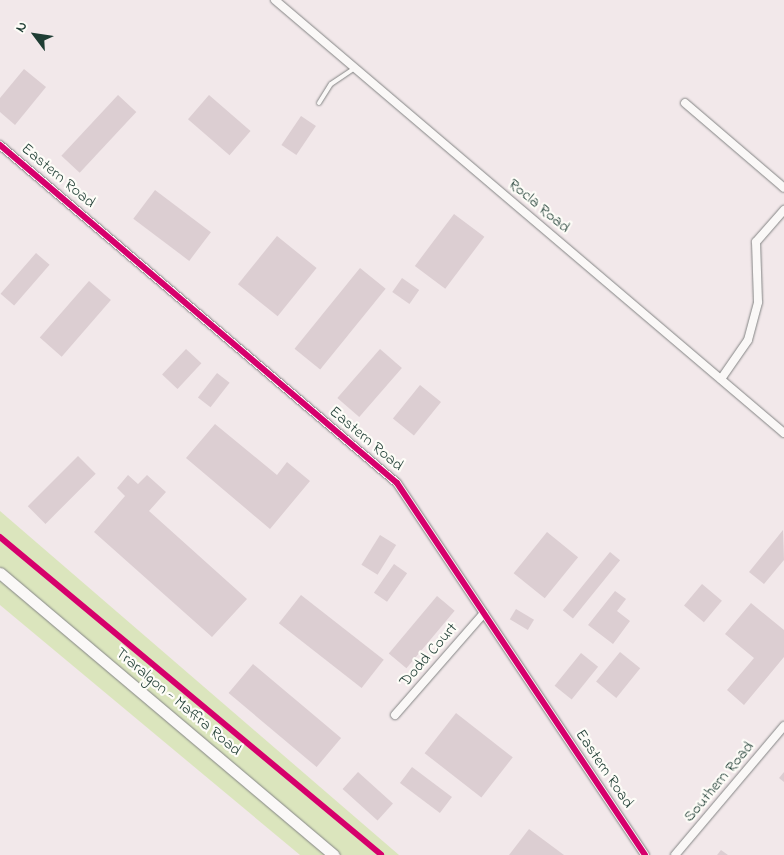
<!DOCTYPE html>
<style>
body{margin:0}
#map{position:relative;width:784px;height:855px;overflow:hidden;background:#f2e8ea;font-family:"Indie Flower",sans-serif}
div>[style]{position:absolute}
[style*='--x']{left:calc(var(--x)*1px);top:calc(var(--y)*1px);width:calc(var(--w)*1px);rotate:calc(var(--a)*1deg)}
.green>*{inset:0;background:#dbe5bd}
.building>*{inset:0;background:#dcced2;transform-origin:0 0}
.roads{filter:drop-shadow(0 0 1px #838484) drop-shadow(0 0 1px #838484)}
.lane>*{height:4px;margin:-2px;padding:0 2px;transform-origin:2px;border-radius:2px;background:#faf8f7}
.street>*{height:8px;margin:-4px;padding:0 4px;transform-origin:4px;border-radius:4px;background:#faf8f7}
.secondary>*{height:11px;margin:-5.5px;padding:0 5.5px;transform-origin:5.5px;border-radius:5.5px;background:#faf8f7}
.cycleway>*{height:6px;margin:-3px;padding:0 3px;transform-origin:3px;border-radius:3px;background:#d6006c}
span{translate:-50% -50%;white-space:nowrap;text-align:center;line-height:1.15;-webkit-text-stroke:4.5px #fdfcf7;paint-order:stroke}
.street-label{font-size:16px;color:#1f3d34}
.north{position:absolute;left:10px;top:10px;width:50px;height:50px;-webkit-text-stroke:4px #fdfcf7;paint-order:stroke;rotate:301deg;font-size:14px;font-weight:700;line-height:20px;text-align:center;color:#1f3d34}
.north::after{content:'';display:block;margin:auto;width:18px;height:22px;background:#1f3d34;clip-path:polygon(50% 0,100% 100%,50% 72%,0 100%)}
</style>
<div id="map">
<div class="green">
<div style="clip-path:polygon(0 511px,399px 855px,300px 855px,0 605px)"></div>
</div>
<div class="building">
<div style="clip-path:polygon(24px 69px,46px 87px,15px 125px,0 112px,0 98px)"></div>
<div style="left:118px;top:95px;width:25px;height:83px;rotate:43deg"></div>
<div style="left:209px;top:95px;width:55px;height:32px;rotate:41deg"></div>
<div style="left:301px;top:116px;width:18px;height:35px;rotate:34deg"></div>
<div style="left:155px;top:190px;width:70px;height:36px;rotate:37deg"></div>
<div style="left:454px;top:214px;width:38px;height:65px;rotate:37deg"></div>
<div style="left:277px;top:236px;width:51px;height:62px;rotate:39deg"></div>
<div style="left:36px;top:253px;width:18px;height:54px;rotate:41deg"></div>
<div style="left:360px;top:268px;width:33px;height:104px;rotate:39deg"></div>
<div style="left:402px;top:278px;width:21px;height:17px;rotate:35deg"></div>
<div style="left:89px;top:281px;width:29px;height:75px;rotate:41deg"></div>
<div style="left:186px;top:349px;width:21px;height:35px;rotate:43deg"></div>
<div style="left:380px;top:349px;width:29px;height:65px;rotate:41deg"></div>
<div style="left:217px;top:373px;width:16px;height:31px;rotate:38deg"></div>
<div style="left:420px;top:385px;width:27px;height:43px;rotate:39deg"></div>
<div style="clip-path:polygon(215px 424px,277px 475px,287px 462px,310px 481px,270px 529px,186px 458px)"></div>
<div style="left:78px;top:456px;width:25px;height:71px;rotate:45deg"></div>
<div style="clip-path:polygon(128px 475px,138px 484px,147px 475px,166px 492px,149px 511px,247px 599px,212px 637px,94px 532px,125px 496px,117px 488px)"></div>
<div style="clip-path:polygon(783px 530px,784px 560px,764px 584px,749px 572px)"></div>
<div style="left:547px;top:532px;width:40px;height:53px;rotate:39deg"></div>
<div style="left:380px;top:535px;width:19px;height:35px;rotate:32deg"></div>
<div style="left:610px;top:552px;width:13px;height:75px;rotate:39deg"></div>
<div style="left:394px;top:564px;width:16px;height:35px;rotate:35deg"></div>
<div style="left:702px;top:584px;width:26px;height:28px;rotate:40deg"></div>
<div style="clip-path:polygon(615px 591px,626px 599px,617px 611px,630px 621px,613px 644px,588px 625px)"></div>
<div style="left:301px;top:595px;width:105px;height:36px;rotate:38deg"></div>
<div style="left:437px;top:596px;width:23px;height:75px;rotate:40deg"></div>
<div style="clip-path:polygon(751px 603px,784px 630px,784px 657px,744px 705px,727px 690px,754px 658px,725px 634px)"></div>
<div style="left:516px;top:609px;width:21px;height:12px;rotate:31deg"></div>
<div style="left:620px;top:652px;width:26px;height:38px;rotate:39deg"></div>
<div style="left:581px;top:653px;width:22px;height:42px;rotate:39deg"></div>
<div style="left:253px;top:664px;width:115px;height:38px;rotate:40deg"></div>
<div style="left:456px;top:713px;width:72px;height:51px;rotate:38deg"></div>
<div style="left:412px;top:767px;width:50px;height:20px;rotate:37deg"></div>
<div style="left:358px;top:772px;width:47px;height:23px;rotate:42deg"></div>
<div style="clip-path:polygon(784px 772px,784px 782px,779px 778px)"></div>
<div style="clip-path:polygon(529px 829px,564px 855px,509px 855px)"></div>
<div style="clip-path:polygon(721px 850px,728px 855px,717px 855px)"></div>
</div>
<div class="roads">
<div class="lane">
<div style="--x:319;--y:103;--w:22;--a:-58"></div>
<div style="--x:331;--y:84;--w:29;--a:-34"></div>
</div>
<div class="street">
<div style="--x:275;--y:0;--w:668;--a:40.39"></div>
<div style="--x:685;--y:103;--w:130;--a:40.6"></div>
<div style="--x:0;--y:145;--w:521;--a:40.41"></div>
<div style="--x:397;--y:483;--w:447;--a:56.3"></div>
<div style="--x:721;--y:379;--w:47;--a:-55.3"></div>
<div style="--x:748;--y:340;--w:39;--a:-75"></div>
<div style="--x:758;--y:302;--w:60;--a:-91.9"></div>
<div style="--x:756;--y:242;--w:43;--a:-48.8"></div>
<div style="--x:395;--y:715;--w:135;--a:-48.9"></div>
<div style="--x:675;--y:855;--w:169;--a:-49.8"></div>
</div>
<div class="secondary">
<div style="--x:0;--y:573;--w:437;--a:40.2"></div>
</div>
</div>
<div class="cycleway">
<div style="--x:0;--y:145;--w:521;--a:40.41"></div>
<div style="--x:397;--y:483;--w:447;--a:56.3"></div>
<div style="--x:0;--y:537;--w:496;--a:39.8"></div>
</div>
<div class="street-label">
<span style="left:58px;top:176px;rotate:40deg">Eastern Road</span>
<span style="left:539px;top:206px;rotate:40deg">Rocla Road</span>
<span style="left:366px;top:439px;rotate:40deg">Eastern Road</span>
<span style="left:429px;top:655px;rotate:-49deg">Dodd Court</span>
<span style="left:178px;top:702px;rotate:40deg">Traralgon - Maffra Road</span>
<span style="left:604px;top:769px;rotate:56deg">Eastern Road</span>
<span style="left:719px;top:782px;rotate:-50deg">Southern Road</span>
</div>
<div class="north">N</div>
</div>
